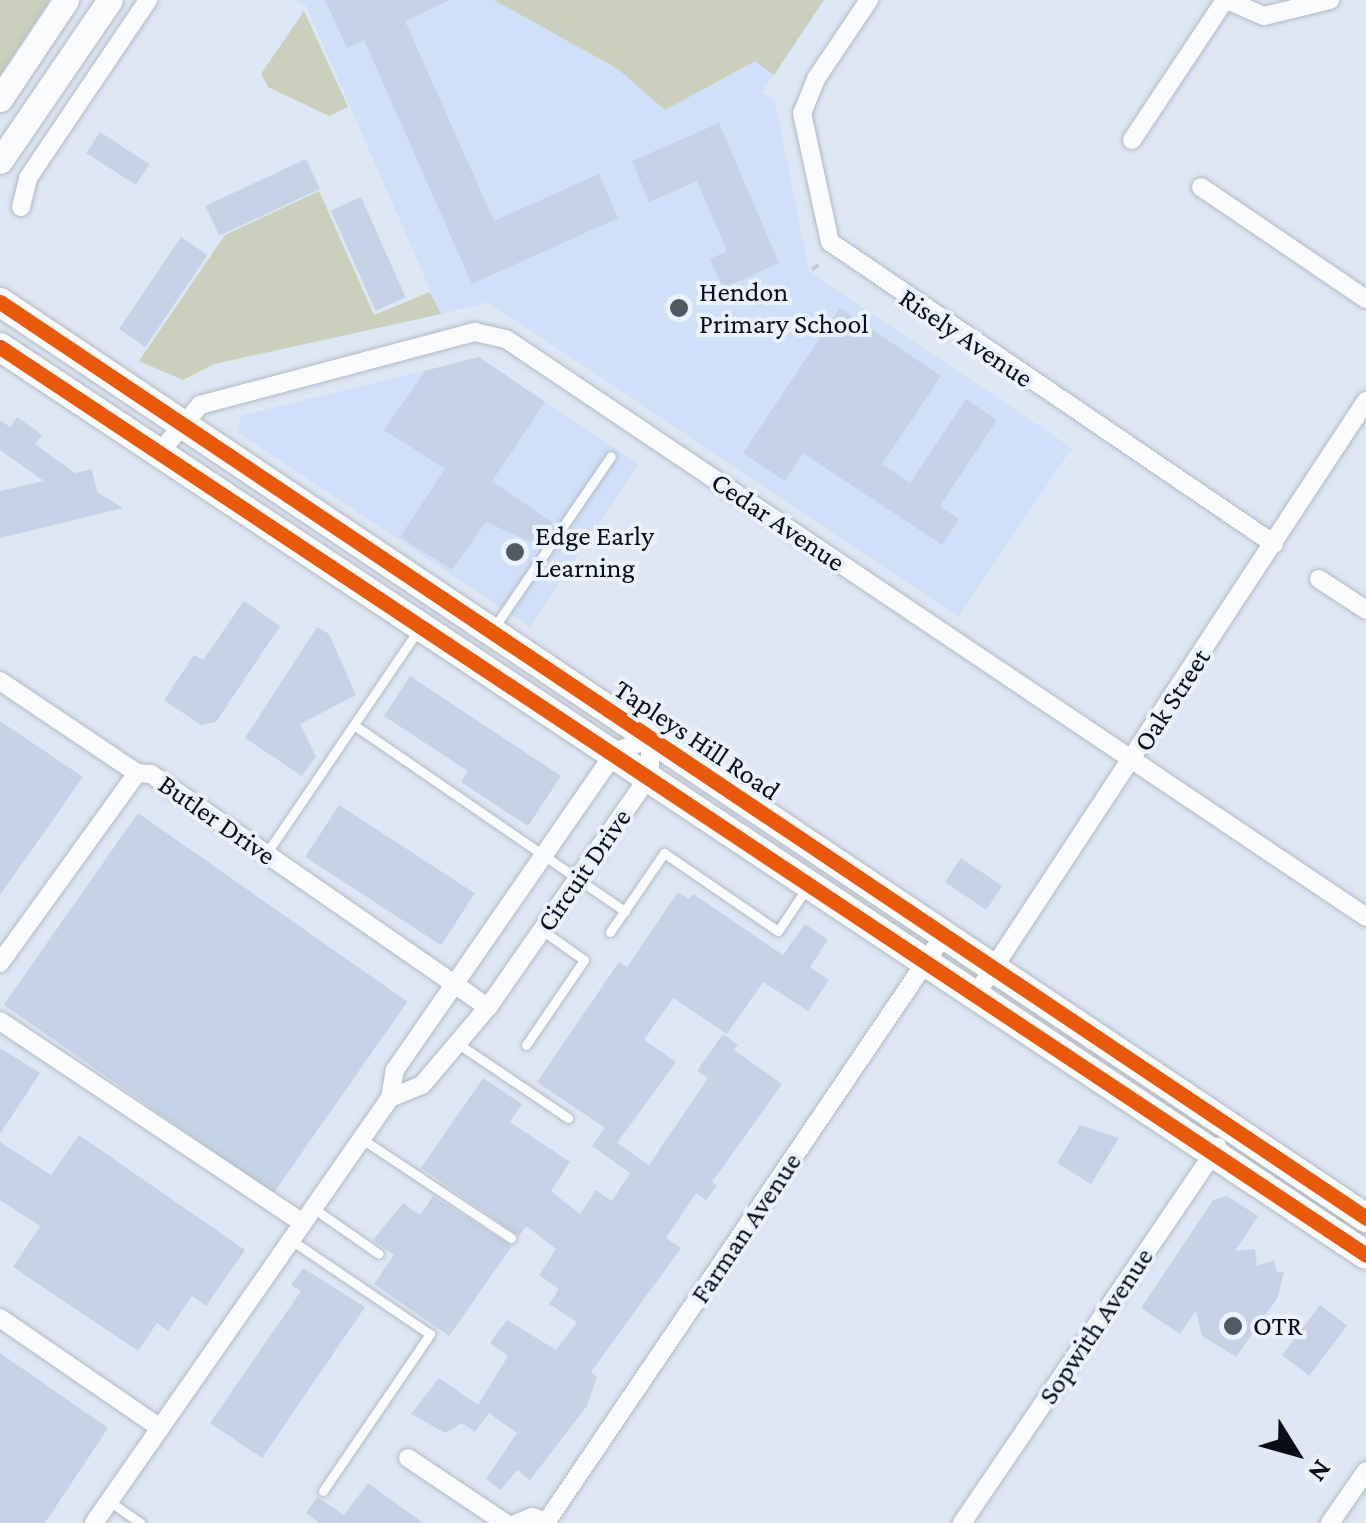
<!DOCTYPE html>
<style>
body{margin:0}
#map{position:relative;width:1366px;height:1523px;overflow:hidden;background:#dee7f4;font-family:"Crimson Pro",serif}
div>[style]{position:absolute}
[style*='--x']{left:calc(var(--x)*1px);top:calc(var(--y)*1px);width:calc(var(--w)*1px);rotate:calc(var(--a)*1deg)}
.built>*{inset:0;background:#d0e0f9}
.green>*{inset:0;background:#c9cfba}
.building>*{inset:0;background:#c5d2e5;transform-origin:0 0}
.path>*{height:4px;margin-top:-2px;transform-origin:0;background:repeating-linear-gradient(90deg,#c6c8cc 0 8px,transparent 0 13px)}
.roads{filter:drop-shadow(0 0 2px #b0b8c2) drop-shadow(0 0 2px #b0b8c2)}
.service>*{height:9px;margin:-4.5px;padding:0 4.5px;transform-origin:4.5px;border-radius:4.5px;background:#fafbfd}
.minor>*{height:18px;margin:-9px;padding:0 9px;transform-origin:9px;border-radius:9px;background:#fafbfd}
.secondary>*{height:25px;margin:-12.5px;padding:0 12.5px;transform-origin:12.5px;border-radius:12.5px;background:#fafbfd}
.primary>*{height:28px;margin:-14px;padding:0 14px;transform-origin:14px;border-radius:14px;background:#fafbfd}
.cycleway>*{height:15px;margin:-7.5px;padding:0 7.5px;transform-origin:7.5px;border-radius:7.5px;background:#e8590c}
.dots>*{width:28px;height:28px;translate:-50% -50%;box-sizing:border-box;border:5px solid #eaf2fd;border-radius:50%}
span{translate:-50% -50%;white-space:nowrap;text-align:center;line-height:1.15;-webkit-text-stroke:8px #eaf2fd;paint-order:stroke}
.poi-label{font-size:28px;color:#080e17}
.left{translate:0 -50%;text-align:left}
.street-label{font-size:28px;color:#080e17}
.north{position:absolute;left:1246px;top:1403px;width:100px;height:100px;-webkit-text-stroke:8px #eaf2fd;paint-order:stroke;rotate:127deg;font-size:28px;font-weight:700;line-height:40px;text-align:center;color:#080e17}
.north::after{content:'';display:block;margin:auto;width:35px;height:45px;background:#080e17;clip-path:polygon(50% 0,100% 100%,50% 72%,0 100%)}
</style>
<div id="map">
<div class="built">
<div style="clip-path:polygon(294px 0,824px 0,762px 92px,775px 101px,809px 272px,1072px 448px,959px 616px,488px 302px,441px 314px,306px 6px)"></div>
<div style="clip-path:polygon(479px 357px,638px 464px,530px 627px,238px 433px,240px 416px)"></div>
</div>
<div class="green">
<div style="clip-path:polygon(0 0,50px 0,0 75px)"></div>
<div style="clip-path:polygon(494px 0,824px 0,774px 75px,755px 61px,665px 110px,618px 69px)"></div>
<div style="clip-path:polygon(304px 11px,348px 107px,329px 116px,268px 87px,261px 74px)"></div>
<div style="clip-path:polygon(319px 191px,374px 315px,430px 292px,441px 314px,214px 364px,183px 380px,139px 361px,225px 235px)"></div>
</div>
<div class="building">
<div style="clip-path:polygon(325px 0,450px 0,405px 21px,494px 221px,599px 174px,618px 218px,472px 284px,364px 40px,347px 48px)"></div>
<div style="clip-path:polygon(719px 123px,779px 263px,723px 288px,710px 259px,727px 251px,697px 181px,649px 202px,632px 161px)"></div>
<div style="left:100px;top:132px;width:59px;height:25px;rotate:33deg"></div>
<div style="left:306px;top:159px;width:33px;height:111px;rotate:65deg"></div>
<div style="left:361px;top:197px;width:110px;height:33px;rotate:66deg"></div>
<div style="left:181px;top:237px;width:32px;height:111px;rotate:34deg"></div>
<div style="clip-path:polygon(840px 308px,941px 376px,882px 464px,910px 483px,966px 399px,997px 420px,940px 506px,959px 519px,942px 545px,803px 453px,785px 481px,743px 453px)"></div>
<div style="clip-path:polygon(479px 357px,545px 402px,492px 481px,553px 523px,538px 545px,486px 522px,452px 570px,400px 537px,445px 469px,384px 430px,425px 371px)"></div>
<div style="clip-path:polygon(17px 417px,42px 435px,35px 444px,75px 473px,92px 469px,97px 492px,123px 508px,0 538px,0 491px,44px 481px,0 450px,0 420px,10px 427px)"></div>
<div style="clip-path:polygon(244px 601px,280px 626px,216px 722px,201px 725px,164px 700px,194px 655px,203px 660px)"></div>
<div style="clip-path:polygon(317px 627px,329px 634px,356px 695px,300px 724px,316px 757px,302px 776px,245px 738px)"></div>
<div style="clip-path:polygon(410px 676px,561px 776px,528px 826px,461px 782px,468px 771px,384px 716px)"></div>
<div style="clip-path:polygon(0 721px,83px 777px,0 895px)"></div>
<div style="left:339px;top:805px;width:162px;height:62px;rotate:33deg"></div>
<div style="left:138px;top:813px;width:329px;height:234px;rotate:35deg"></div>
<div style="left:961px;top:858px;width:50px;height:29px;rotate:34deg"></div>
<div style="clip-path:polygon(678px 892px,689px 899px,693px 894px,783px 955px,805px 924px,828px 940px,810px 967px,829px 980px,808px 1011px,763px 982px,727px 1034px,673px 998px,644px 1040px,676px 1062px,617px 1143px,649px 1165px,708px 1078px,697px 1071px,723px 1034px,738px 1045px,734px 1050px,782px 1084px,712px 1182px,717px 1186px,706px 1200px,696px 1193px,666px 1238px,681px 1248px,591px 1372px,597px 1377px,587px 1406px,530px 1480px,517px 1470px,501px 1490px,486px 1479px,517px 1433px,489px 1413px,475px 1432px,462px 1423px,445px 1433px,411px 1414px,439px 1378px,478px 1405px,508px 1356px,490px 1343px,507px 1320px,556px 1350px,577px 1322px,549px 1304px,559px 1289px,539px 1275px,556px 1249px,526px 1226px,519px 1236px,421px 1168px,483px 1078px,522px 1104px,510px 1122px,570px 1162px,551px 1191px,580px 1214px,596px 1190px,612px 1201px,630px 1173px,592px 1146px,605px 1128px,537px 1082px,619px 962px,627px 967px)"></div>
<div style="clip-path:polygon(0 1048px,40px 1073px,0 1134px)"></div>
<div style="clip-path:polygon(1080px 1125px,1119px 1138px,1091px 1184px,1057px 1163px)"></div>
<div style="clip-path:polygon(79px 1135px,245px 1250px,206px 1306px,192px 1296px,168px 1331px,157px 1323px,138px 1351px,13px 1267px,40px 1226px,0 1200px,0 1142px,51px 1175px)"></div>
<div style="clip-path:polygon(433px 1196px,512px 1246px,449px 1336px,374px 1284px,394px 1255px,373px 1240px,403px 1203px,420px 1215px)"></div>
<div style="clip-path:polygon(1227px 1196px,1258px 1216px,1235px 1251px,1255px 1249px,1257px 1266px,1274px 1260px,1277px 1273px,1284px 1271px,1278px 1297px,1236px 1357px,1202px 1336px,1196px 1310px,1180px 1334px,1141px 1308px,1213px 1200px)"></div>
<div style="clip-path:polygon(303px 1268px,365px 1307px,262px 1458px,210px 1423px,301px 1291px,291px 1285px)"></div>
<div style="left:1320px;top:1305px;width:34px;height:63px;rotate:37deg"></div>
<div style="clip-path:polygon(0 1353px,108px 1428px,45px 1523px,0 1523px)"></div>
<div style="clip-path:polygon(368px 1483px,423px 1523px,320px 1523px,306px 1513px,317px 1497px,344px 1515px)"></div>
</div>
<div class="path">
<div style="--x:812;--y:270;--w:13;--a:-39"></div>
</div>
<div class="roads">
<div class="service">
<div style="--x:493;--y:629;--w:209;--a:-55.7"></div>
<div style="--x:354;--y:725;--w:329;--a:34.5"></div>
<div style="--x:266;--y:854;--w:272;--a:-55.8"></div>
<div style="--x:610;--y:932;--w:96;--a:-55.6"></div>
<div style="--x:664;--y:853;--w:138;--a:34.4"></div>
<div style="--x:778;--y:931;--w:54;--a:-56.3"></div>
<div style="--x:457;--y:1043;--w:134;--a:34"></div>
<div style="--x:526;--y:1045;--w:103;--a:-55.7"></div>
<div style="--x:584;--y:960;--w:52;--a:-144.5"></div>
<div style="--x:362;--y:1139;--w:179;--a:33.6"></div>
<div style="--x:313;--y:1208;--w:80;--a:34.9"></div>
<div style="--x:291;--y:1240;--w:168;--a:34.1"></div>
<div style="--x:430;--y:1334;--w:190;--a:124.3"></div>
<div style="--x:109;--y:1501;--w:39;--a:35"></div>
</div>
<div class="minor">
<div style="--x:869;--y:0;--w:95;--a:123.9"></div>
<div style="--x:816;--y:79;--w:37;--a:112"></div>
<div style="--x:802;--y:113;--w:132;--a:77.8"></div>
<div style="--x:830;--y:242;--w:537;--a:34.22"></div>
<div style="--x:1227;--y:0;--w:40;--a:23.4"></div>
<div style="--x:1264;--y:16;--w:68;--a:-13.6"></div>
<div style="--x:1132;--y:140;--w:168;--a:-56.4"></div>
<div style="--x:1201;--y:187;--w:199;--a:34.2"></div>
<div style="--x:21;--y:207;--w:30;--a:-76"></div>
<div style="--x:28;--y:178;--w:215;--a:-56"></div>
<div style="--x:159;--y:453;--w:63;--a:-49.5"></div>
<div style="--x:200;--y:405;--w:285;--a:-14.9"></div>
<div style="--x:475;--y:332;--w:32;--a:13"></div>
<div style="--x:506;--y:339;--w:1036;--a:33.9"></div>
<div style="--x:1319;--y:579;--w:56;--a:33.4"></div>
<div style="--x:0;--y:681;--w:165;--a:33.9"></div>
<div style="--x:0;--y:963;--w:234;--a:-54.2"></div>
<div style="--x:137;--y:773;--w:14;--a:4"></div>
<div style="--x:151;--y:774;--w:410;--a:34.7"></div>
<div style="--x:975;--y:996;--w:712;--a:-56.69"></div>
<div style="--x:0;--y:1021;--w:364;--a:33.7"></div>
<div style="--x:0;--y:1318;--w:194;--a:34.5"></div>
<div style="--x:408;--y:1458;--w:117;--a:33.8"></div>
<div style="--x:547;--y:1521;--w:708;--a:-55.88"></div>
<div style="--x:94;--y:1523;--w:518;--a:-55.14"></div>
<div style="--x:390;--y:1098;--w:28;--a:-80"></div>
<div style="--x:395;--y:1070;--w:388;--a:-55.3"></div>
<div style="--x:616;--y:751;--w:36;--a:-19"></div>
<div style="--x:650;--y:739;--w:36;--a:90"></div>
<div style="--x:650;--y:775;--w:283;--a:124.9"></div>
<div style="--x:488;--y:1007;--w:102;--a:130.2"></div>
<div style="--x:422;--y:1085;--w:35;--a:158"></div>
<div style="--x:517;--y:1523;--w:16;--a:-22"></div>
<div style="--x:532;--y:1517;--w:18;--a:19"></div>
<div style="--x:962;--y:1523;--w:455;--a:-55.8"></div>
<div style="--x:1330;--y:1523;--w:63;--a:-55.3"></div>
</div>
<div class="secondary">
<div style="--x:0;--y:99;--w:119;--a:-56.3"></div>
<div style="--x:0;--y:161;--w:195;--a:-55.7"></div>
</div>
<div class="primary">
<div style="--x:0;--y:302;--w:1645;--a:33.84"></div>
<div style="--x:0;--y:347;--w:1640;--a:33.61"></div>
</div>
</div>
<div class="cycleway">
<div style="--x:0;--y:302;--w:1645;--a:33.84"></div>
<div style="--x:0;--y:347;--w:1640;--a:33.61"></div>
</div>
<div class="dots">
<div style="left:679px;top:308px;background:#535a64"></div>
<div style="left:515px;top:552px;background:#535a64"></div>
<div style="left:1233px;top:1326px;background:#535a64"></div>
</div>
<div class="poi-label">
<span class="left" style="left:699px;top:308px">Hendon<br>Primary School</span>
<span class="left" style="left:535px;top:552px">Edge Early<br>Learning</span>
<span class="left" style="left:1253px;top:1326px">OTR</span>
</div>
<div class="street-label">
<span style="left:966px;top:338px;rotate:34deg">Risely Avenue</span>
<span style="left:778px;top:522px;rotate:34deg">Cedar Avenue</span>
<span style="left:1172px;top:700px;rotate:-57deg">Oak Street</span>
<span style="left:697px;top:740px;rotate:34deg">Tapleys Hill Road</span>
<span style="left:217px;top:820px;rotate:35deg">Butler Drive</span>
<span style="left:584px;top:870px;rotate:-55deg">Circuit Drive</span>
<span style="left:746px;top:1228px;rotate:-56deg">Farman Avenue</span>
<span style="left:1096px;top:1326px;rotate:-56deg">Sopwith Avenue</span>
</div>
<div class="north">N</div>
</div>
